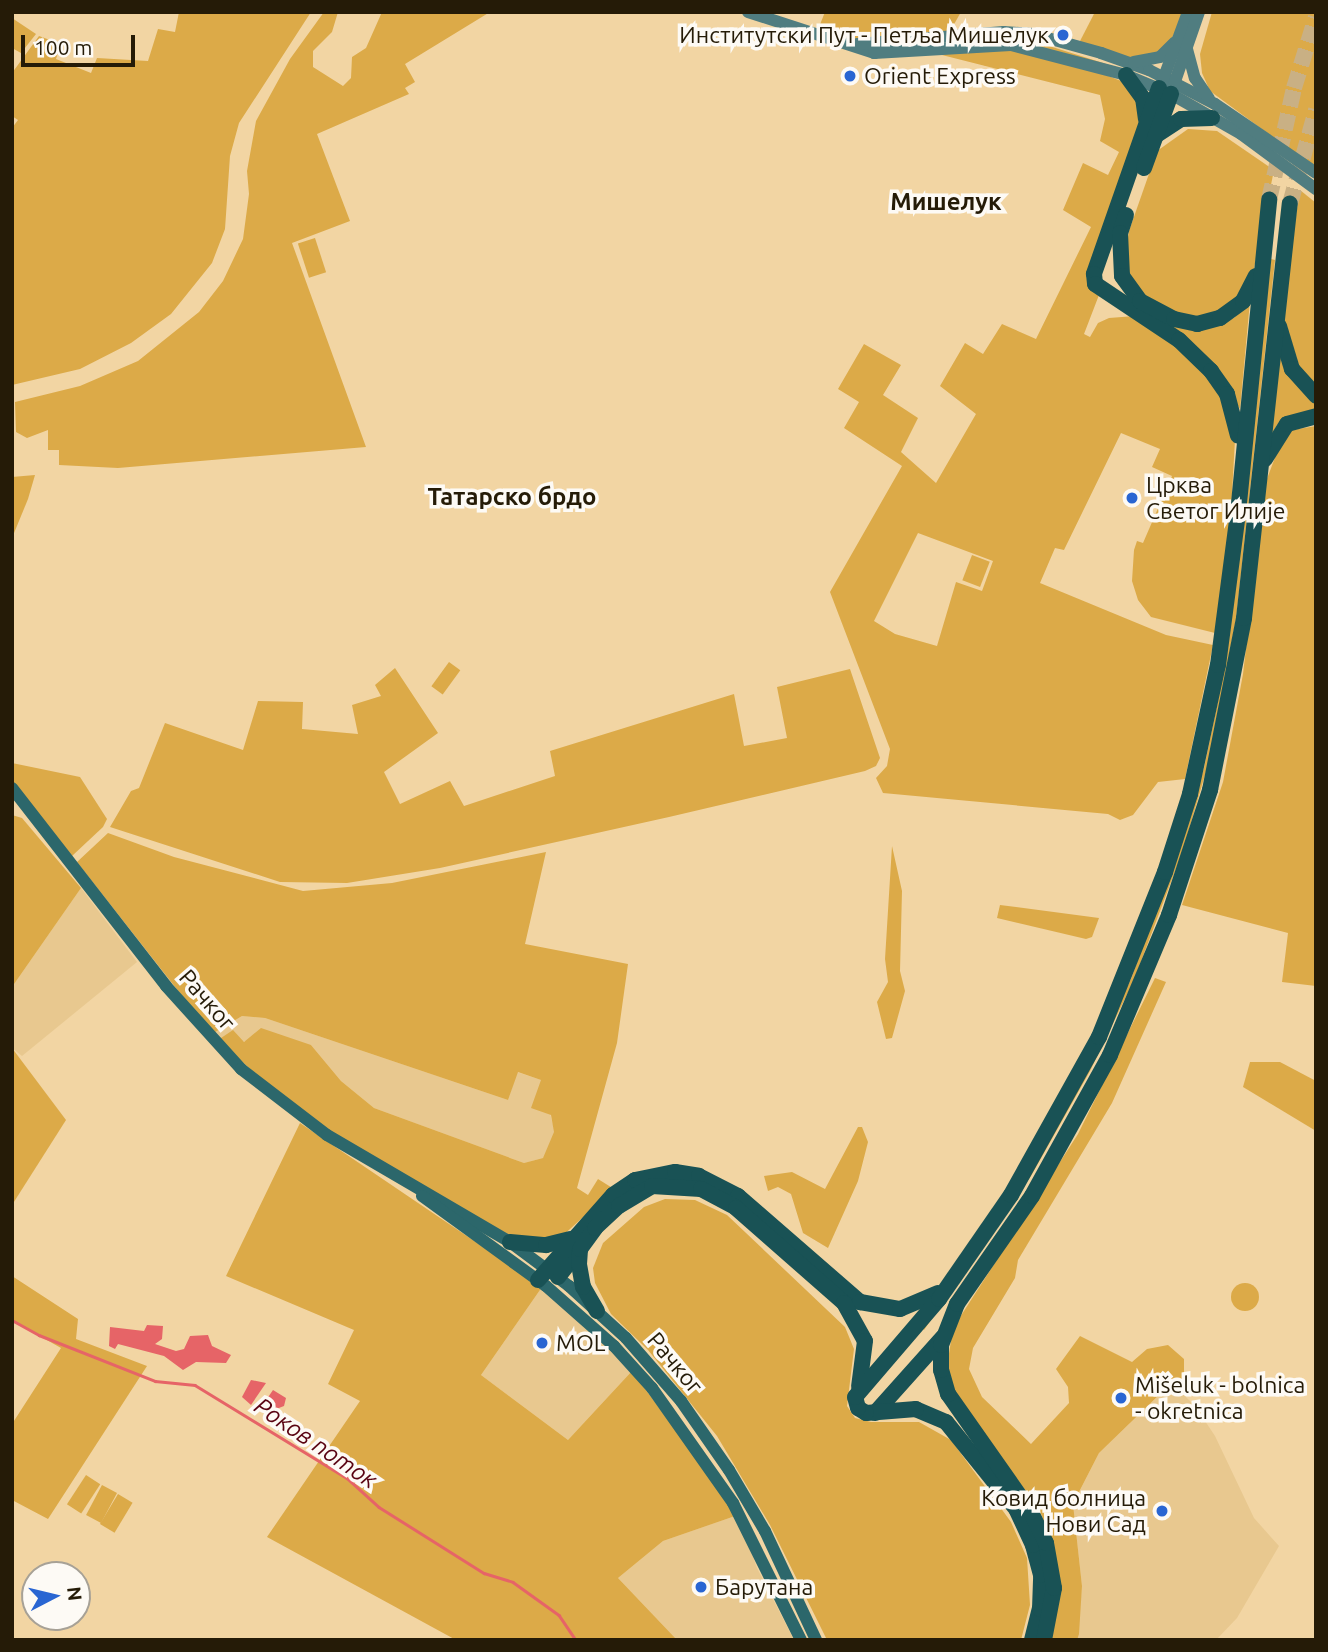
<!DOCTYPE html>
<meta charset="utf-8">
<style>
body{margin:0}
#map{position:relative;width:1328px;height:1652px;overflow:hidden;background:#f2d5a3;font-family:Ubuntu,sans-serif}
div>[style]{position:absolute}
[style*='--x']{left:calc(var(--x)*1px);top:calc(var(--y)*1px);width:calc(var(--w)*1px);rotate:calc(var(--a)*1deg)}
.built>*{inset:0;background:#e8c88f}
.green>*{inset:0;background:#dcaa48;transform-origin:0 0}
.round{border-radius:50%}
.water>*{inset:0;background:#e66467}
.stream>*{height:2.5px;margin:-1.25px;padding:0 1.25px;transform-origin:1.25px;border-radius:1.25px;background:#e66467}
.highway-tunnel>*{height:16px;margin-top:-8px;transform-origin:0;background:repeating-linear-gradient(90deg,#c9b084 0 16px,transparent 0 24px)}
.secondary>*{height:12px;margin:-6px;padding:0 6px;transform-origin:6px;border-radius:6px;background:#507d80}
.primary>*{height:12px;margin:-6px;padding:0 6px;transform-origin:6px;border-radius:6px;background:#2c676b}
.highway>*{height:16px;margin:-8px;padding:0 8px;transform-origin:8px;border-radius:8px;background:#195255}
.dots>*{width:19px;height:19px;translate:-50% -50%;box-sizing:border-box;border:4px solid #fdfaf5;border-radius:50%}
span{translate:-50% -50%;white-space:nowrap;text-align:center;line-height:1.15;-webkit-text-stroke:7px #fdfaf5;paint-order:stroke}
.poi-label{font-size:23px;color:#251b07}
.right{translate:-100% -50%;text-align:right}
.left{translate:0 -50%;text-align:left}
.street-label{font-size:23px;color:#251b07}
.neighbourhood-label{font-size:24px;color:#251b07;font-weight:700}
.water-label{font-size:24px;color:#590311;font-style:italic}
.frame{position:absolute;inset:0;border:14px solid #251b07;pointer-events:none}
.north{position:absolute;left:21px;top:1561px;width:70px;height:70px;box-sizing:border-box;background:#fdfaf5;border:2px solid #a7a196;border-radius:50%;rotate:83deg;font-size:19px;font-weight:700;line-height:28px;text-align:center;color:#251b07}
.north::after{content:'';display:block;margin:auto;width:24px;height:32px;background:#2965d2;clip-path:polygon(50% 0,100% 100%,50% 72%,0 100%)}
.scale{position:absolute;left:21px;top:35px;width:114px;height:32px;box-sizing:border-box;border:4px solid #251b07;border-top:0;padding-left:9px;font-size:21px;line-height:24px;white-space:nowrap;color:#251b07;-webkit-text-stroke:5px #fdfaf5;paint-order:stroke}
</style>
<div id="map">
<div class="built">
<div style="clip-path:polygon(81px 888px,137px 962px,22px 1056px,12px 1048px,12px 987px)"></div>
<div style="clip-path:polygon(242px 1016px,265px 1018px,508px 1100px,517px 1072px,541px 1080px,555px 1132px,550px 1150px,543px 1158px,524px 1163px,374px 1108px,341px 1081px,311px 1045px,218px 1040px,212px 1034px)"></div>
<div style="clip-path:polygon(542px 1287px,632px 1371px,568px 1440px,481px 1375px)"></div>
<div style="clip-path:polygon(1161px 1393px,1184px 1395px,1195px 1406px,1215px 1436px,1254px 1518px,1279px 1546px,1237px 1618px,1216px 1640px,1077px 1640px,1082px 1586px,1073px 1504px,1099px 1453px)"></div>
<div style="clip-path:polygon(738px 1515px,757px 1568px,794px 1640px,677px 1640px,618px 1578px,663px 1541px)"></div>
</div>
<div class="green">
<div style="clip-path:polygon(179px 12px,311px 12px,239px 123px,230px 156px,225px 229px,212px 263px,171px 314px,131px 343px,80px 369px,12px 385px,12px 128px,18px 120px,12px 116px,12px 73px,39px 36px,61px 44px,56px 59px,91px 73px,97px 58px,148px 61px,158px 29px,175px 32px)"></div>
<div style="clip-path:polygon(324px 12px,338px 12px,332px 32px,313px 51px,313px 67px,343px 86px,351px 78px,352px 57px,366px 48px,382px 12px,490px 12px,405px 64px,415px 82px,405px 88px,409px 94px,317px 134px,350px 221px,292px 243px,366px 447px,118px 468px,59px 465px,59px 450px,48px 450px,48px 430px,27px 438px,16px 432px,15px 402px,80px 386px,138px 361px,199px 312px,223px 281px,243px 239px,249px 194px,247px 171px,256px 121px,290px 59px)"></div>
<div style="clip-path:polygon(825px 12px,961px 12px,949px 33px,846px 41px,817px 32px)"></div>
<div style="clip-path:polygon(1095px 12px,1185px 12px,1168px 46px,1141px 61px,1079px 43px)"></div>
<div style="clip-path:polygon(1212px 12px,1316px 12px,1316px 169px,1210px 91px,1202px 73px,1200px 54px)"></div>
<div style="clip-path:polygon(12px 18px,36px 34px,21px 53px,12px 48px)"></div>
<div style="clip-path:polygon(997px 36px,1027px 39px,1119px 68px,997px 39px,898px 50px)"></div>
<div style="clip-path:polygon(evenodd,987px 50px,1021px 51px,1096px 71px,1126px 83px,1140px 101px,1144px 121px,1086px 277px,1099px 295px,1084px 334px,1090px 337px,1098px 323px,1109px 318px,1135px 316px,1191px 356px,1223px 398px,1235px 440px,1231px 511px,1215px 633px,1151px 617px,1138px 600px,1132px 581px,1134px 550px,1137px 541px,1143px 543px,1172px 476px,1152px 467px,1160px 449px,1121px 433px,1064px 550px,1055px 548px,1040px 583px,1166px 635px,1213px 645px,1185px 779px,1158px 782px,1133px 815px,1120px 820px,1108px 814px,883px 793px,876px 778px,887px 766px,890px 749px,830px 592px,902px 466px,844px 428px,859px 402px,838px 389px,864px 344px,901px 365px,883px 395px,918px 418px,901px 452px,936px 483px,976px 414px,940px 386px,965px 343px,983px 354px,1002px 324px,1036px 339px,1091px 227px,1063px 210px,1083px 163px,1108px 175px,1119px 152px,1100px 141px,1105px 119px,1100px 95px,938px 54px,987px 50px,918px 533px,993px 561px,982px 591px,956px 582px,937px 646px,895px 634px,874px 621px,918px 533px)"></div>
<div style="clip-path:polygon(1188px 129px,1217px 131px,1274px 170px,1252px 278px,1240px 300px,1197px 321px,1142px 299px,1124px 262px,1129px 231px,1157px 151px)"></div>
<div style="clip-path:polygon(1300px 190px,1316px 203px,1316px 390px,1296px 368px,1285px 327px,1284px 291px)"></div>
<div style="left:315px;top:238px;width:36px;height:18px;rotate:72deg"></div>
<div style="clip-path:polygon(1271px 259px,1275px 260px,1236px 619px,1207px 768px,1183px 850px,1134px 980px,1090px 1071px,1031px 1176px,924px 1330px,921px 1327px,1087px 1070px,1131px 979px,1178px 849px,1204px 768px,1218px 701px)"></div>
<div style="clip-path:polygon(1250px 301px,1240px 409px,1216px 369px,1169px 323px,1216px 323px,1234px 318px)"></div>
<div style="clip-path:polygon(1278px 345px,1316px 401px,1316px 412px,1289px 416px,1277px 425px,1267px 442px)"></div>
<div style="clip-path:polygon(1316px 426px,1316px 986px,1282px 982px,1288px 933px,1182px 905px,1223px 782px,1243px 674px,1265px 484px,1279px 447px,1292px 430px)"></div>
<div style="clip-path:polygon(35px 475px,28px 499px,12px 538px,12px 477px)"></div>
<div style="left:972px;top:555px;width:19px;height:27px;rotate:21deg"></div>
<div style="left:449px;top:662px;width:14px;height:30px;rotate:36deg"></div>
<div style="clip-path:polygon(395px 668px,438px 733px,384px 772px,400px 804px,450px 781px,464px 806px,555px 776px,550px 751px,734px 694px,744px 746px,787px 738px,777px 687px,850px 669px,880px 758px,876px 766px,865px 771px,669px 817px,440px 868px,347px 883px,280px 882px,110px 827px,131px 791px,139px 788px,165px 723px,243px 750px,258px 701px,303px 702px,302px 729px,358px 734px,352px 705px,381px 696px,375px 685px)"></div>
<div style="clip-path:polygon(12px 763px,80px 777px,107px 819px,103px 827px,72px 856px,12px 783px)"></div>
<div style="clip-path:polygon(12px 815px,22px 818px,81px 888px,12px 987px)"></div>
<div style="clip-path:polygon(108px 833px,174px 857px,303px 891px,392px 883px,546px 852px,525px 944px,628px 964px,617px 1043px,577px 1188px,588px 1195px,598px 1179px,614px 1189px,559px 1239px,511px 1236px,384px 1165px,291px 1106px,218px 1040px,233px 1030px,244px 1042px,261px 1028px,311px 1045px,341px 1081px,374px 1108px,524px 1163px,543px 1158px,554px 1132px,551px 1115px,531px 1108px,541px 1080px,518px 1072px,508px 1100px,265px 1018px,242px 1016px,212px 1034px,77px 862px)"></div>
<div style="clip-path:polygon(892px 846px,902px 891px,900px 971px,905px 991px,892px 1038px,886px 1039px,877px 1002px,888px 982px,885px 959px)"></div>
<div style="clip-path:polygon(1000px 905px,1099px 918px,1092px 937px,1086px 939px,997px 918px)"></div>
<div style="clip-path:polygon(1155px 978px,1166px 982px,1112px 1103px,1018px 1260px,1015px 1278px,973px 1348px,969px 1369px,982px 1397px,1031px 1444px,1069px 1403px,1068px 1387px,1056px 1369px,1080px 1336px,1132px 1362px,1147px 1349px,1168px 1345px,1184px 1359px,1184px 1395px,1161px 1393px,1099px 1453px,1080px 1490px,1073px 1504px,1082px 1586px,1079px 1634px,1077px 1640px,1050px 1640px,1054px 1548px,1040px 1511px,952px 1389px,947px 1366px,953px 1328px,1078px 1134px)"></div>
<div style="clip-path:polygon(12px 1048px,66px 1120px,12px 1205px)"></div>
<div style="clip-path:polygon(1250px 1062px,1280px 1062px,1316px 1081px,1316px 1131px,1243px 1087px)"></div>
<div style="clip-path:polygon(300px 1123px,542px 1287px,481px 1375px,568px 1440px,632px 1371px,738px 1515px,663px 1541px,618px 1578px,677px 1640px,456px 1640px,267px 1537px,360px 1401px,328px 1384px,354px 1330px,226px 1276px)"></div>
<div style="clip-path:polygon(858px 1127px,862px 1127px,868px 1142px,858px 1181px,828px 1248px,803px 1233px,791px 1194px,778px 1187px,768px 1191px,764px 1176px,792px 1172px,825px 1189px)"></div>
<div style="clip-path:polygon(665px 1199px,695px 1200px,727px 1215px,845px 1327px,854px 1349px,847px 1406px,855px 1418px,871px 1422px,919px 1422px,951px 1440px,1011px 1522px,1027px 1558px,1030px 1605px,1021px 1640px,827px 1640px,770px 1525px,717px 1436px,648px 1350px,611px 1314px,595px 1283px,593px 1268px,603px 1243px,644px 1207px)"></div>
<div style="clip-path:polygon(12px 1276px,78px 1319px,76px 1339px,147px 1366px,48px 1519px,12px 1500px,12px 1424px,61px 1348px,15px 1322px,12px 1326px)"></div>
<div class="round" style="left:1231px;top:1283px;width:28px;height:28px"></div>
<div style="left:86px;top:1475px;width:17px;height:35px;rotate:33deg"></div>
<div style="left:102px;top:1485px;width:17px;height:34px;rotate:28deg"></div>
<div style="left:118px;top:1494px;width:17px;height:35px;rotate:31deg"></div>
</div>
<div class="water">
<div style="clip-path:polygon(147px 1325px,163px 1326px,162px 1339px,155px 1344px,176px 1351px,184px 1349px,190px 1336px,208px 1335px,212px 1346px,231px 1355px,226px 1363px,196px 1362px,183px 1370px,164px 1356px,118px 1344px,115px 1349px,109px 1346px,110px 1327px,144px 1331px)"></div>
<div style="clip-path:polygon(251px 1380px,266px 1383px,251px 1405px,242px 1397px)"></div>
<div style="clip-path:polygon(273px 1390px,286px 1398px,284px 1406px,266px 1413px,260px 1409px)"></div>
</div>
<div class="stream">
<div style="--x:12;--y:1320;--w:31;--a:29"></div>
<div style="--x:39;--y:1335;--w:125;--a:21.6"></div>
<div style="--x:155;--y:1381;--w:40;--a:5.7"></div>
<div style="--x:195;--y:1385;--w:178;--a:31.5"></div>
<div style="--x:347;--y:1478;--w:43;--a:42.2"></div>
<div style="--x:379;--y:1507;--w:124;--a:32.2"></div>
<div style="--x:484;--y:1573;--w:30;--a:17"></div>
<div style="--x:513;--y:1582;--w:57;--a:35.7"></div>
<div style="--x:559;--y:1615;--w:30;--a:56"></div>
</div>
<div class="highway-tunnel">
<div style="--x:1269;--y:200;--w:115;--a:-77.4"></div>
<div style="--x:1294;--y:88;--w:74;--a:-72.8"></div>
<div style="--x:1290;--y:204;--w:98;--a:-74.5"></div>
</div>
<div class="secondary">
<div style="--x:748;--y:12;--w:133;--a:18"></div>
<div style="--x:874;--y:53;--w:137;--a:-3.3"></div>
<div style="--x:1011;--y:45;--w:119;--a:14.6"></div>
<div style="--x:1126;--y:75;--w:49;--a:22.9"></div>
<div style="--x:1171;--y:94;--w:81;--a:29.7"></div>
<div style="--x:1241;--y:134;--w:93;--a:36.3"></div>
<div style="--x:857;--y:44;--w:147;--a:-4.7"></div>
<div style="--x:1004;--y:32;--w:29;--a:4"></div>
<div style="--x:1033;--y:34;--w:71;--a:15.6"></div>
<div style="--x:1101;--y:53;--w:51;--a:19.5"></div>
<div style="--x:1149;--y:70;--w:74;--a:27.3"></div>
<div style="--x:1215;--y:104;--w:122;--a:34.3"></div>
<div style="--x:1187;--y:49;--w:30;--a:75"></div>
<div style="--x:1195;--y:78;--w:25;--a:56"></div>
<div style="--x:1134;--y:62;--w:26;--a:-11"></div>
<div style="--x:1160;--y:57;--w:21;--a:-45"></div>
<div style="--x:1161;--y:85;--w:78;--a:-69.7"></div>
<div style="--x:1172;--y:90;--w:83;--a:-70.9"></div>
</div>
<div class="primary">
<div style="--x:12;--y:788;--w:251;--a:52.1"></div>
<div style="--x:166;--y:986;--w:112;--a:47.9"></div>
<div style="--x:241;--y:1069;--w:108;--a:37.5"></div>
<div style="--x:327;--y:1135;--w:212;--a:30.3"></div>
<div style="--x:510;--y:1242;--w:74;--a:36.7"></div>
<div style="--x:569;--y:1286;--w:77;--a:42.4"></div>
<div style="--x:626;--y:1338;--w:84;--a:48.9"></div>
<div style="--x:681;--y:1401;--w:84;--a:55.2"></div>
<div style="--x:729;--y:1470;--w:71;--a:59.5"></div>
<div style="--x:765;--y:1531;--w:120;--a:64.9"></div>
<div style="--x:422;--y:1196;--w:153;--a:36"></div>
<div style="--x:546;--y:1286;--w:91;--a:41.4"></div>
<div style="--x:614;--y:1346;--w:57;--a:47.9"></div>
<div style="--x:652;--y:1388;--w:141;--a:54.8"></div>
<div style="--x:733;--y:1503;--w:153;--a:63.6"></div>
</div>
<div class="highway">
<div style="--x:1126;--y:75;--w:29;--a:54"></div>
<div style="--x:1143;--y:98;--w:21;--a:82"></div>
<div style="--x:1159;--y:88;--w:197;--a:109.3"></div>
<div style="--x:1094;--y:274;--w:10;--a:84"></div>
<div style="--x:1095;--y:284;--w:101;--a:33.7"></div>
<div style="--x:1179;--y:340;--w:45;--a:44.1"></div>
<div style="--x:1211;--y:371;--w:28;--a:55"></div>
<div style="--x:1227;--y:394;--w:43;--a:75.3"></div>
<div style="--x:1155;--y:136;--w:31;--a:-33"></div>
<div style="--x:1181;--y:119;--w:31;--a:-2"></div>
<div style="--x:1144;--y:168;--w:79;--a:-70"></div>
<div style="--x:1126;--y:215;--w:19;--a:108"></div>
<div style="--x:1120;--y:233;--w:43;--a:87.3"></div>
<div style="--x:1122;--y:276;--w:31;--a:54"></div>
<div style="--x:1140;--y:301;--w:38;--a:28"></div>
<div style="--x:1174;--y:319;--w:24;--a:12"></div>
<div style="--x:1197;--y:324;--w:24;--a:-15"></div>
<div style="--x:1220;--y:318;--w:29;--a:-36"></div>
<div style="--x:1243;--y:301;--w:28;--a:-63"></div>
<div style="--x:1279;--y:326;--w:45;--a:73.2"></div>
<div style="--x:1292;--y:369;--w:36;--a:48"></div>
<div style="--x:1265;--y:459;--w:41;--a:-57.8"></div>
<div style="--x:1287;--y:424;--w:30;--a:-15"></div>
<div style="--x:510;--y:1242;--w:36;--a:5"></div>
<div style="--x:546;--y:1245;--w:25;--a:-14"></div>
<div style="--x:558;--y:1277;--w:36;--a:-52"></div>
<div style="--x:538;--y:1280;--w:113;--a:-48.6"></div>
<div style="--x:613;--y:1195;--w:27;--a:-34"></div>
<div style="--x:635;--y:1180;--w:41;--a:-11.3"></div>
<div style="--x:675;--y:1172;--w:24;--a:9"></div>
<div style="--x:699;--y:1176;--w:44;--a:27.1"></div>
<div style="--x:738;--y:1196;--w:162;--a:41"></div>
<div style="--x:860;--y:1302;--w:41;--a:9.9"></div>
<div style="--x:900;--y:1309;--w:41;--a:-22.8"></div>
<div style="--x:597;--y:1311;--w:28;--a:-120"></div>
<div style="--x:583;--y:1287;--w:23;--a:-100"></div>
<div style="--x:579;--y:1264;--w:15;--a:-86"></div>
<div style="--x:580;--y:1249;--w:26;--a:-54"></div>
<div style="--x:595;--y:1228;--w:33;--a:-43"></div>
<div style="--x:619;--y:1206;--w:39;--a:-31"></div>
<div style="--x:652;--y:1186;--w:49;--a:3.5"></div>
<div style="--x:701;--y:1189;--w:40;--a:28"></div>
<div style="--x:736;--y:1208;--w:144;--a:41.3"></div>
<div style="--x:844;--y:1303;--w:43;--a:61.1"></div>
<div style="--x:865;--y:1341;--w:46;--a:97.4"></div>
<div style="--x:875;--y:1413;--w:102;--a:-48.2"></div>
<div style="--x:1032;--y:1640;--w:32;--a:-76"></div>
<div style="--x:1040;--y:1609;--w:34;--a:-88"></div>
<div style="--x:1041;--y:1575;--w:31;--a:-105"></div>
<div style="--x:1033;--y:1545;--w:38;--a:-115"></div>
<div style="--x:1017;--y:1510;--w:113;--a:-128.9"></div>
<div style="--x:946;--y:1422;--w:33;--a:-157"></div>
<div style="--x:916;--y:1409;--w:50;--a:175.4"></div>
<div style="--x:866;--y:1413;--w:9;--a:-148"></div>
<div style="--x:858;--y:1408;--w:11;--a:-105"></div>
<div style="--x:855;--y:1397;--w:129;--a:-49.4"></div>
<div style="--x:939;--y:1299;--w:126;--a:-55.3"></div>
<div style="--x:1011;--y:1195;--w:181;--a:-60.9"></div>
<div style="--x:1099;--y:1037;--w:178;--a:-68.2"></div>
<div style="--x:1165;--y:872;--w:82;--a:-72.2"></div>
<div style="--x:1190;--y:794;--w:132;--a:-77.8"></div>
<div style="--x:1218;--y:665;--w:153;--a:-82.5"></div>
<div style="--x:1238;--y:513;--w:315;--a:-84.3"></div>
<div style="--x:1044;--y:1640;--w:53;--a:-79.1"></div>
<div style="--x:1054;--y:1588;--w:46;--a:-100.1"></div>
<div style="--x:1046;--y:1543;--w:34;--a:-116"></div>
<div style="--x:1031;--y:1512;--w:144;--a:-125.1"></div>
<div style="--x:948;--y:1394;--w:25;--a:-106"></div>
<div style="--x:941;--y:1370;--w:25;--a:-90"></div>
<div style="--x:941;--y:1345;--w:44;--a:-68.7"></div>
<div style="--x:957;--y:1304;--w:131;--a:-55.2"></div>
<div style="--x:1032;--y:1196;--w:161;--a:-61"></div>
<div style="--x:1110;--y:1055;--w:152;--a:-67.1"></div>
<div style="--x:1169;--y:915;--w:132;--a:-71.8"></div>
<div style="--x:1210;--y:790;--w:175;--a:-78.8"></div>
<div style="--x:1244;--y:618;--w:417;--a:-83.7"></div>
</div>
<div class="dots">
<div style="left:1063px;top:35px;background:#2965d2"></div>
<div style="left:850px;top:76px;background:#2965d2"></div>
<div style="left:1132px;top:498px;background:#2965d2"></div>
<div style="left:542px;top:1343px;background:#2965d2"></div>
<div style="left:1121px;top:1398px;background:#2965d2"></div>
<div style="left:1162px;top:1511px;background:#2965d2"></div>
<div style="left:701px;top:1587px;background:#2965d2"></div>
</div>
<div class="poi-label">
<span class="right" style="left:1049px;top:35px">Институтски Пут - Петља Мишелук</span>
<span class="left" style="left:864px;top:76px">Orient Express</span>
<span class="left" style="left:1146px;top:498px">Црква<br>Светог Илије</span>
<span class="left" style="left:556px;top:1343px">MOL</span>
<span class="left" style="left:1135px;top:1398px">Mišeluk - bolnica<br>- okretnica</span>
<span class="right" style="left:1146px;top:1511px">Ковид болница<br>Нови Сад</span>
<span class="left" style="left:715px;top:1587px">Барутана</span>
</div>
<div class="street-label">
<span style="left:207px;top:1000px;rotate:49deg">Рачког</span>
<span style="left:675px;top:1363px;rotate:50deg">Рачког</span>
</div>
<div class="neighbourhood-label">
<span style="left:946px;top:202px">Мишелук</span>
<span style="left:512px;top:497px">Татарско брдо</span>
</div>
<div class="water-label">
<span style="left:316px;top:1443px;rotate:34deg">Роков поток</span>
</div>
<div class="frame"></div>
<div class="north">N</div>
<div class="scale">100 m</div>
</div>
